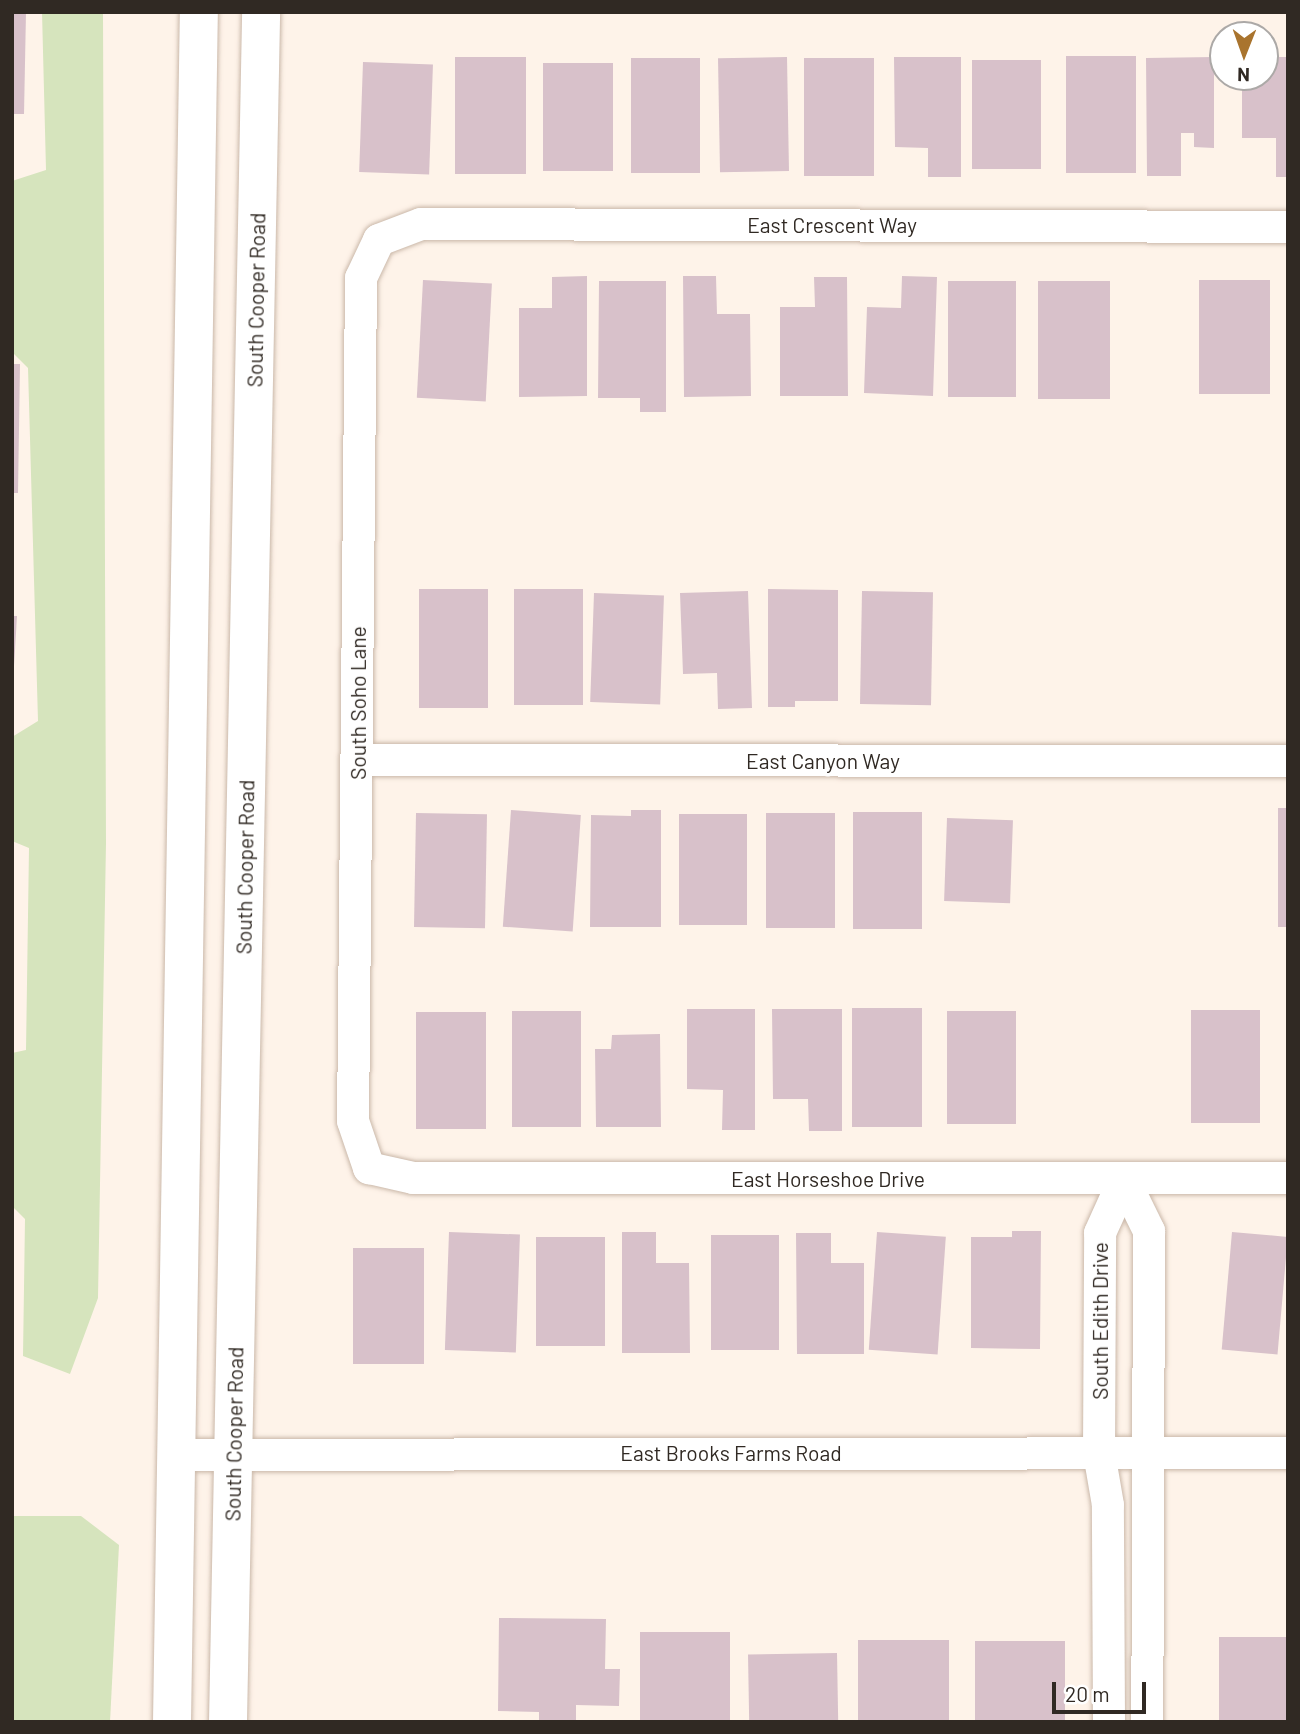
<!DOCTYPE html>
<style>
body{margin:0}
#map{position:relative;width:1300px;height:1734px;overflow:hidden;background:#fef3e9;font-family:Barlow,sans-serif}
div>[style]{position:absolute}
[style*='--x']{left:calc(var(--x)*1px);top:calc(var(--y)*1px);width:calc(var(--w)*1px);rotate:calc(var(--a)*1deg)}
.green>*{inset:0;background:#d6e4bd}
.building>*{inset:0;background:#d8c1ca;transform-origin:0 0}
.roads{filter:drop-shadow(0 0 2px #cab8a9) drop-shadow(0 0 2px #cab8a9)}
.minor>*{height:32px;margin:-16px;padding:0 16px;transform-origin:16px;border-radius:16px;background:#fff}
.secondary>*{height:38px;margin:-19px;padding:0 19px;transform-origin:19px;border-radius:19px;background:#fff}
span{translate:-50% -50%;white-space:nowrap;text-align:center;line-height:1.15;-webkit-text-stroke:7px #fff;paint-order:stroke}
.street-label{font-size:21px;color:#302923}
.frame{position:absolute;inset:0;border:14px solid #302923;pointer-events:none}
.north{position:absolute;left:1209px;top:21px;width:70px;height:70px;box-sizing:border-box;background:#fff;border:2px solid #aca9a7;border-radius:50%;rotate:181deg;font-size:19px;font-weight:700;line-height:28px;text-align:center;color:#302923}
.north::after{content:'';display:block;margin:auto;width:24px;height:32px;background:#a9742e;clip-path:polygon(50% 0,100% 100%,50% 72%,0 100%)}
.scale{position:absolute;left:1052px;top:1682px;width:94px;height:32px;box-sizing:border-box;border:4px solid #302923;border-top:0;padding-left:9px;font-size:21px;line-height:24px;white-space:nowrap;color:#302923;-webkit-text-stroke:5px #fff;paint-order:stroke}
</style>
<div id="map">
<div class="green">
<div style="clip-path:polygon(42px 12px,103px 12px,106px 843px,98px 1298px,70px 1374px,23px 1356px,25px 1219px,12px 1206px,12px 1053px,26px 1050px,29px 848px,12px 841px,12px 737px,38px 721px,28px 368px,12px 352px,12px 181px,46px 170px)"></div>
<div style="clip-path:polygon(12px 1516px,81px 1516px,119px 1545px,110px 1722px,12px 1722px)"></div>
</div>
<div class="building">
<div style="clip-path:polygon(12px 12px,26px 12px,24px 114px,12px 114px)"></div>
<div style="left:1066px;top:56px;width:70px;height:117px"></div>
<div style="left:526px;top:57px;width:117px;height:71px;rotate:90deg"></div>
<div style="left:787px;top:57px;width:114px;height:69px;rotate:89deg"></div>
<div style="clip-path:polygon(894px 57px,961px 57px,961px 177px,928px 177px,928px 148px,895px 147px)"></div>
<div style="clip-path:polygon(1214px 57px,1214px 148px,1194px 147px,1194px 133px,1181px 133px,1181px 176px,1147px 176px,1146px 58px)"></div>
<div style="clip-path:polygon(1265px 57px,1288px 57px,1288px 177px,1276px 177px,1276px 138px,1242px 138px,1242px 77px,1265px 77px)"></div>
<div style="left:631px;top:58px;width:69px;height:115px"></div>
<div style="left:804px;top:58px;width:70px;height:118px"></div>
<div style="left:972px;top:60px;width:69px;height:109px"></div>
<div style="left:363px;top:62px;width:70px;height:110px;rotate:2deg"></div>
<div style="left:543px;top:63px;width:70px;height:108px"></div>
<div style="clip-path:polygon(587px 276px,587px 396px,519px 397px,519px 308px,552px 308px,552px 277px)"></div>
<div style="clip-path:polygon(683px 276px,716px 276px,717px 314px,750px 314px,751px 396px,684px 397px)"></div>
<div style="clip-path:polygon(902px 276px,937px 277px,933px 396px,864px 393px,867px 307px,901px 308px)"></div>
<div style="clip-path:polygon(814px 277px,847px 277px,848px 396px,780px 396px,780px 307px,815px 307px)"></div>
<div style="left:423px;top:280px;width:69px;height:118px;rotate:3deg"></div>
<div style="left:1270px;top:280px;width:114px;height:71px;rotate:90deg"></div>
<div style="clip-path:polygon(599px 281px,666px 281px,666px 412px,640px 412px,640px 398px,598px 398px)"></div>
<div style="left:948px;top:281px;width:68px;height:116px"></div>
<div style="left:1038px;top:281px;width:72px;height:118px"></div>
<div style="clip-path:polygon(12px 364px,20px 364px,18px 493px,12px 493px)"></div>
<div style="left:419px;top:589px;width:69px;height:119px"></div>
<div style="left:514px;top:589px;width:69px;height:116px"></div>
<div style="clip-path:polygon(768px 589px,838px 590px,838px 701px,795px 701px,795px 707px,768px 707px)"></div>
<div style="clip-path:polygon(748px 591px,752px 708px,718px 709px,717px 673px,683px 674px,680px 593px)"></div>
<div style="left:862px;top:591px;width:71px;height:113px;rotate:1deg"></div>
<div style="left:594px;top:593px;width:70px;height:109px;rotate:2deg"></div>
<div style="clip-path:polygon(12px 616px,17px 616px,12px 700px)"></div>
<div style="left:1278px;top:808px;width:10px;height:119px"></div>
<div style="left:511px;top:810px;width:70px;height:117px;rotate:4deg"></div>
<div style="clip-path:polygon(631px 810px,661px 810px,661px 927px,590px 927px,591px 815px,631px 816px)"></div>
<div style="left:922px;top:812px;width:117px;height:69px;rotate:90deg"></div>
<div style="left:416px;top:813px;width:71px;height:114px;rotate:1deg"></div>
<div style="left:766px;top:813px;width:69px;height:115px"></div>
<div style="left:679px;top:814px;width:68px;height:111px"></div>
<div style="left:947px;top:818px;width:66px;height:83px;rotate:2deg"></div>
<div style="left:922px;top:1008px;width:119px;height:70px;rotate:90deg"></div>
<div style="clip-path:polygon(687px 1009px,755px 1009px,755px 1130px,722px 1130px,723px 1090px,687px 1089px)"></div>
<div style="clip-path:polygon(772px 1009px,842px 1009px,842px 1131px,809px 1131px,808px 1099px,773px 1099px)"></div>
<div style="left:1191px;top:1010px;width:69px;height:113px"></div>
<div style="left:512px;top:1011px;width:69px;height:116px"></div>
<div style="left:947px;top:1011px;width:69px;height:113px"></div>
<div style="left:416px;top:1012px;width:70px;height:117px"></div>
<div style="clip-path:polygon(660px 1034px,661px 1127px,596px 1127px,595px 1049px,611px 1049px,612px 1035px)"></div>
<div style="clip-path:polygon(1012px 1231px,1041px 1231px,1040px 1349px,971px 1348px,971px 1237px,1012px 1237px)"></div>
<div style="left:449px;top:1232px;width:71px;height:118px;rotate:2deg"></div>
<div style="clip-path:polygon(622px 1232px,656px 1232px,656px 1263px,689px 1263px,690px 1353px,622px 1353px)"></div>
<div style="left:877px;top:1232px;width:69px;height:118px;rotate:4deg"></div>
<div style="left:1232px;top:1232px;width:56px;height:118px;rotate:5deg"></div>
<div style="clip-path:polygon(796px 1233px,831px 1233px,831px 1263px,864px 1263px,864px 1354px,797px 1354px)"></div>
<div style="left:711px;top:1235px;width:68px;height:115px"></div>
<div style="left:536px;top:1237px;width:69px;height:109px"></div>
<div style="left:353px;top:1248px;width:71px;height:116px"></div>
<div style="clip-path:polygon(499px 1618px,606px 1619px,605px 1669px,620px 1669px,619px 1706px,576px 1705px,576px 1722px,539px 1722px,539px 1712px,498px 1711px)"></div>
<div style="left:640px;top:1632px;width:90px;height:90px"></div>
<div style="left:1288px;top:1637px;width:85px;height:69px;rotate:90deg"></div>
<div style="left:858px;top:1640px;width:91px;height:82px"></div>
<div style="left:1065px;top:1641px;width:81px;height:90px;rotate:90deg"></div>
<div style="left:837px;top:1653px;width:69px;height:89px;rotate:89deg"></div>
</div>
<div class="roads">
<div class="minor">
<div style="--x:1288;--y:227;--w:867;--a:-179.8"></div>
<div style="--x:421;--y:224;--w:45;--a:159.1"></div>
<div style="--x:379;--y:240;--w:42;--a:115.3"></div>
<div style="--x:361;--y:278;--w:843;--a:90.54"></div>
<div style="--x:353;--y:1121;--w:50;--a:71.2"></div>
<div style="--x:369;--y:1168;--w:45;--a:12.8"></div>
<div style="--x:413;--y:1178;--w:875;--a:0"></div>
<div style="--x:358;--y:760;--w:930;--a:0.06"></div>
<div style="--x:1124;--y:1180;--w:57;--a:63.9"></div>
<div style="--x:1149;--y:1231;--w:491;--a:90.2"></div>
<div style="--x:174;--y:1455;--w:1114;--a:-0.1"></div>
<div style="--x:1109;--y:1722;--w:217;--a:-90.3"></div>
<div style="--x:1108;--y:1505;--w:53;--a:-99.8"></div>
<div style="--x:1099;--y:1453;--w:220;--a:-89.7"></div>
<div style="--x:1100;--y:1233;--w:58;--a:-65.6"></div>
</div>
<div class="secondary">
<div style="--x:172;--y:1722;--w:1710;--a:-89.1"></div>
<div style="--x:228;--y:1722;--w:1710;--a:-88.89"></div>
</div>
</div>
<div class="street-label">
<span style="left:832px;top:225px">East Crescent Way</span>
<span style="left:256px;top:300px;rotate:-89deg">South Cooper Road</span>
<span style="left:358px;top:703px;rotate:-90deg">South Soho Lane</span>
<span style="left:823px;top:761px">East Canyon Way</span>
<span style="left:245px;top:867px;rotate:-89deg">South Cooper Road</span>
<span style="left:828px;top:1179px">East Horseshoe Drive</span>
<span style="left:1100px;top:1321px;rotate:-90deg">South Edith Drive</span>
<span style="left:234px;top:1434px;rotate:-89deg">South Cooper Road</span>
<span style="left:731px;top:1453px">East Brooks Farms Road</span>
</div>
<div class="frame"></div>
<div class="north">N</div>
<div class="scale">20 m</div>
</div>
